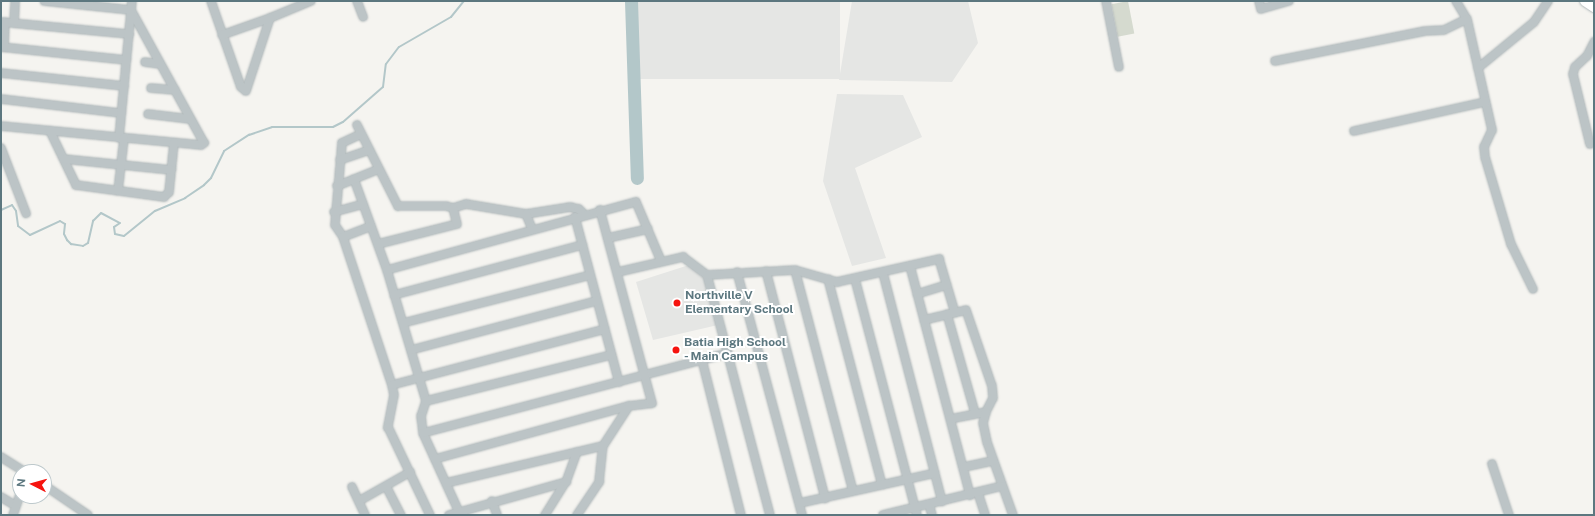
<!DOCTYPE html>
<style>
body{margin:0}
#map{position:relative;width:1595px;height:516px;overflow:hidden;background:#f5f4f0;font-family:"Public Sans",sans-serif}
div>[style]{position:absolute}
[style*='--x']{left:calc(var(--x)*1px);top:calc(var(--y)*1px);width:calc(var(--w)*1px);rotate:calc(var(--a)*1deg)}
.built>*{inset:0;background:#e5e6e4;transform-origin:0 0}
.green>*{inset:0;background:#d5dacf;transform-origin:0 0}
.stream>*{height:2px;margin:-1px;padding:0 1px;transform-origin:1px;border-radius:1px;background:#b3c7c9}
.river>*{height:13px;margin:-6.5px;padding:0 6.5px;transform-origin:6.5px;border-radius:6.5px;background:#b3c7c9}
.roads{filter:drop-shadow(0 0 1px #b0b8ba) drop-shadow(0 0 1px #b0b8ba)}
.minor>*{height:8px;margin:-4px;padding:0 4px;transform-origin:4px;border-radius:4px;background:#bcc4c6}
.major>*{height:10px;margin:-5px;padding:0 5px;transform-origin:5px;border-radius:5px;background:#fff}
.dots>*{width:11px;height:11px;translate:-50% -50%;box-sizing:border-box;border:2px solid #fff;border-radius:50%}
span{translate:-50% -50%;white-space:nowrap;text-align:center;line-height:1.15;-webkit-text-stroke:4px #fff;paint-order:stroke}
.poi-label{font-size:12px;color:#5c777f;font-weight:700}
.left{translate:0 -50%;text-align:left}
.frame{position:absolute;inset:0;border:2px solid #5c777f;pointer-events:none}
.north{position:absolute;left:12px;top:464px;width:40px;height:40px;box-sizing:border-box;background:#fff;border:1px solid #bec9cc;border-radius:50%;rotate:276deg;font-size:11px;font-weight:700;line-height:16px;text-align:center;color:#5c777f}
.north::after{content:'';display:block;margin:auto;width:14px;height:18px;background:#f6140f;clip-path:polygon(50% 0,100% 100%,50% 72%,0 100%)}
</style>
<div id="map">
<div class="built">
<div style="left:633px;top:1px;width:207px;height:78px"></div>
<div style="clip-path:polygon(852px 1px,968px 1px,978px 43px,952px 82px,839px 80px)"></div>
<div style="clip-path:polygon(837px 94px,903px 95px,922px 137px,855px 168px,886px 258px,852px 266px,823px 181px)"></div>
<div style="clip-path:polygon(689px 265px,706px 281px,718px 325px,653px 340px,636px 282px)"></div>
</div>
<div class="green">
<div style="left:1128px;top:1px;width:33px;height:17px;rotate:79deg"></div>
</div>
<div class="stream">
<div style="--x:1;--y:210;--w:12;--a:-24"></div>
<div style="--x:12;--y:205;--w:7;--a:56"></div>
<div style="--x:16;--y:211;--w:15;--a:82"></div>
<div style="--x:18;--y:226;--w:15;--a:37"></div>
<div style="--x:30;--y:235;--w:33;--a:-25"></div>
<div style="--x:60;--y:221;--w:6;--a:31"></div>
<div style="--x:65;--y:224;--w:10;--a:96"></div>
<div style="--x:64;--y:234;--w:7;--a:63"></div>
<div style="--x:67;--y:240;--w:6;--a:45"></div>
<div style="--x:71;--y:244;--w:12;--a:9"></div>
<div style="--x:83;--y:246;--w:6;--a:-31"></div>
<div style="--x:88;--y:243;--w:23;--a:-77"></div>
<div style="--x:93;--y:221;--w:11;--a:-45"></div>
<div style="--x:101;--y:213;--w:21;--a:28"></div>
<div style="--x:120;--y:223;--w:7;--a:146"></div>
<div style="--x:114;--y:227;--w:7;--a:82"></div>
<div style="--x:115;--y:234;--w:9;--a:13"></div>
<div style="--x:124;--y:236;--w:40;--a:-39"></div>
<div style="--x:155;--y:211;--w:33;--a:-23"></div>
<div style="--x:185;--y:198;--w:23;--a:-34"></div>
<div style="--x:204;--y:185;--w:10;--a:-45"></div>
<div style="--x:211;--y:178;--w:30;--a:-64"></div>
<div style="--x:224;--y:151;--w:30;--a:-33"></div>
<div style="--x:249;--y:135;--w:24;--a:-19"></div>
<div style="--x:272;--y:127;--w:61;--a:0"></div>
<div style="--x:333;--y:127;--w:11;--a:-27"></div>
<div style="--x:343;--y:122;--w:53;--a:-41.2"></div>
<div style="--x:383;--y:87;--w:23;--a:-83"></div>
<div style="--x:386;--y:64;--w:21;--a:-53"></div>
<div style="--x:399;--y:47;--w:60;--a:-30"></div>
<div style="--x:451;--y:17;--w:21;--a:-51"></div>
</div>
<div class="river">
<div style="--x:631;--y:1;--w:177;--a:88.1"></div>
</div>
<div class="roads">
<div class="minor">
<div style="--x:211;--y:1;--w:91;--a:70.8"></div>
<div style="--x:241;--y:87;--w:6;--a:39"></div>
<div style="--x:246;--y:91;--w:77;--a:-71.8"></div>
<div style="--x:270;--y:18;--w:44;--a:-22.5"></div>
<div style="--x:357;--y:1;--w:17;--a:69"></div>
<div style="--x:1106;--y:1;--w:67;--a:78.9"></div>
<div style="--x:1259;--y:1;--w:8;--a:76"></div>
<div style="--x:1261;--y:9;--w:29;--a:-16"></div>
<div style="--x:1456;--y:1;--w:21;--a:59"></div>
<div style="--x:1467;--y:19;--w:114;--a:77.3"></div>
<div style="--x:1492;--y:130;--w:19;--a:115"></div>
<div style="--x:1484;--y:147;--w:10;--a:84"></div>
<div style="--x:1485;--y:157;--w:91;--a:73.4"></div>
<div style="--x:1511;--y:244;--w:50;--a:63.9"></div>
<div style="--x:1;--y:22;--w:129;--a:5.4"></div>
<div style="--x:14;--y:23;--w:22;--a:-87"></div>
<div style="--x:222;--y:35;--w:51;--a:-19.5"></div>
<div style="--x:1;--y:47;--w:126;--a:5.9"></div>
<div style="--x:4;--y:47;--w:25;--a:-88"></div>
<div style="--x:1275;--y:61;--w:153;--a:-11.3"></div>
<div style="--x:1425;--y:31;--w:19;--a:-3"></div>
<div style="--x:1444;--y:30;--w:25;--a:-26"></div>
<div style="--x:145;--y:62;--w:15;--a:8"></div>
<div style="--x:1478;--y:68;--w:72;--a:-39.4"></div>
<div style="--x:1534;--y:22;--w:25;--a:-56"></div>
<div style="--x:1;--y:73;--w:124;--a:6"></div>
<div style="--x:151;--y:88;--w:24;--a:5"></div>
<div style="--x:1;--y:99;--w:121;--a:6.7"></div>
<div style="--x:148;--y:114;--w:42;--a:6.8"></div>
<div style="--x:357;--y:125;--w:91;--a:63.2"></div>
<div style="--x:398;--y:206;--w:48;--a:0"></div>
<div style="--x:446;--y:206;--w:7;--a:16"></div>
<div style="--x:453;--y:208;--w:14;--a:-17"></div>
<div style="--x:466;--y:204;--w:61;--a:9.5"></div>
<div style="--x:526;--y:214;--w:45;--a:-9"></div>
<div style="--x:570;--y:207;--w:9;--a:13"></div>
<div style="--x:579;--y:209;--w:8;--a:45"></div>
<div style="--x:1;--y:126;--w:201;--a:5.4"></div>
<div style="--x:201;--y:145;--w:4;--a:-34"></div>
<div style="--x:204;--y:143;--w:152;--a:-118.8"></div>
<div style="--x:131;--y:10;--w:87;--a:-174.1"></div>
<div style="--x:50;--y:131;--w:60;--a:64.3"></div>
<div style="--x:76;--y:185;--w:89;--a:7.8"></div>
<div style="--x:164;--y:197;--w:7;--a:-45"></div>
<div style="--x:169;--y:192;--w:49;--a:-84.2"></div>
<div style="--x:1354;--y:131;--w:134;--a:-12.5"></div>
<div style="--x:361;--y:134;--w:21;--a:155"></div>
<div style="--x:342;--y:143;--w:82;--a:94.9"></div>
<div style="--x:335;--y:225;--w:14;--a:56"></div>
<div style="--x:343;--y:237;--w:156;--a:71.7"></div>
<div style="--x:392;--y:385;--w:10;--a:79"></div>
<div style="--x:394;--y:395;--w:33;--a:101"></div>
<div style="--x:388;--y:427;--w:98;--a:64.5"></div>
<div style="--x:119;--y:138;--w:138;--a:-84.6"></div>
<div style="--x:1590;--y:144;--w:72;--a:-103.7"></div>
<div style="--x:1573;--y:74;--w:7;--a:-74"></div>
<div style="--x:1575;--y:67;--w:16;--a:-43"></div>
<div style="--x:1587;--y:56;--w:16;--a:-63"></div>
<div style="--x:1;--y:148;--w:70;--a:69"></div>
<div style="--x:64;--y:159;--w:108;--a:5.9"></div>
<div style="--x:340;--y:160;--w:31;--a:-19"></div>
<div style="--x:354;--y:179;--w:97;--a:70.1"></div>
<div style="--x:387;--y:270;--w:137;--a:73.4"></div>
<div style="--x:426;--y:401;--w:16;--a:108"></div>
<div style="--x:421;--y:416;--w:17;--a:83"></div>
<div style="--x:423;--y:433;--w:87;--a:65.5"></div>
<div style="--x:337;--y:186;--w:45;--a:-22"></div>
<div style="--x:118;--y:191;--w:53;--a:-83.5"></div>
<div style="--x:334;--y:212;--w:30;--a:-15"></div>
<div style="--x:526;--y:214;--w:16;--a:68"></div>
<div style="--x:575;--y:217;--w:171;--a:75.1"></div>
<div style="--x:343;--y:237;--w:30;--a:-21"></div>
<div style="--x:608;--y:238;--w:41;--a:-12.7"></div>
<div style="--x:378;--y:244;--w:81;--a:-14.2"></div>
<div style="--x:457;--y:224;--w:16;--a:-104"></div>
<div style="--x:910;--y:266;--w:237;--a:75.3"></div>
<div style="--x:387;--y:270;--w:258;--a:-15.3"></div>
<div style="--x:636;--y:202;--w:64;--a:67"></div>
<div style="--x:795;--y:270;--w:228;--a:75.3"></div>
<div style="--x:766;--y:271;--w:235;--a:75.4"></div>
<div style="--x:618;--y:272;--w:67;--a:-13"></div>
<div style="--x:683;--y:257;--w:30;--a:37"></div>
<div style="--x:707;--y:275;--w:248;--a:75.3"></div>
<div style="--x:737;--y:272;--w:252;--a:75"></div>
<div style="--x:883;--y:273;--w:236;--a:75.5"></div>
<div style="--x:707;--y:275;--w:88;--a:-3.3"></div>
<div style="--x:795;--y:270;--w:44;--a:15.9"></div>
<div style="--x:837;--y:282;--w:105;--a:-12.7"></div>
<div style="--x:939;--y:259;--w:56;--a:73.5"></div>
<div style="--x:828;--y:279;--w:213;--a:75.3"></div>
<div style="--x:855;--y:279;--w:244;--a:75.3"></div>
<div style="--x:917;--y:294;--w:31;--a:-17"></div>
<div style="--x:394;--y:295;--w:195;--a:-14.9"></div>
<div style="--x:947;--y:314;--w:103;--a:74.2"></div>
<div style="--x:924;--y:320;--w:43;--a:-13.4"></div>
<div style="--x:966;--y:310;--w:80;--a:71.1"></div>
<div style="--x:992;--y:386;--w:12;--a:85"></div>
<div style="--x:993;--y:398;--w:16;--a:117"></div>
<div style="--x:986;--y:412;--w:36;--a:169"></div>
<div style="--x:403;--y:323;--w:193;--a:-14.4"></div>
<div style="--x:411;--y:350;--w:192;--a:-14.8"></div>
<div style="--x:702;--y:360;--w:160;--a:75.9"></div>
<div style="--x:392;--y:385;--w:220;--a:-14.7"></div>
<div style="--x:426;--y:401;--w:191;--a:-14"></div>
<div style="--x:986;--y:412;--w:11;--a:105"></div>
<div style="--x:983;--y:423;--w:19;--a:78"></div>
<div style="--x:987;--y:442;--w:77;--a:70.4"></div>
<div style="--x:423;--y:433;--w:315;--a:-14.7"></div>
<div style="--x:1;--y:457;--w:28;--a:32"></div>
<div style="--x:435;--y:459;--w:201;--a:-15.3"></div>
<div style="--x:1492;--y:464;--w:54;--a:71.6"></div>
<div style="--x:964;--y:467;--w:30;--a:-12"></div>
<div style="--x:446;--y:483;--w:161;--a:-13.3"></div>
<div style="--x:44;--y:485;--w:53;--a:34.3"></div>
<div style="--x:386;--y:486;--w:33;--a:63"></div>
<div style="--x:352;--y:487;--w:31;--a:65"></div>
<div style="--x:978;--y:493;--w:23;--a:72"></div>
<div style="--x:1;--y:497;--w:17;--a:31"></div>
<div style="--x:359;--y:501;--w:59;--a:-29.6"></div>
<div style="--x:492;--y:501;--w:15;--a:70"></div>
<div style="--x:800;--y:503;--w:138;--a:-12.5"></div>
<div style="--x:929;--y:504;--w:11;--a:75"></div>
<div style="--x:13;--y:515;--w:21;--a:-71"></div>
<div style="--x:449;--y:515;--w:122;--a:-15.8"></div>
<div style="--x:545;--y:515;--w:39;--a:-58"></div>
<div style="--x:566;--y:482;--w:32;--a:-70"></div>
<div style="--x:577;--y:515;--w:40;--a:-56"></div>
<div style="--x:599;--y:482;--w:36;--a:-84"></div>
<div style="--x:603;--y:446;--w:48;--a:-57"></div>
<div style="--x:629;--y:406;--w:23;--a:-7"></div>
<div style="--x:652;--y:403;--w:200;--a:-105.1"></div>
<div style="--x:883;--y:515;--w:122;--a:-13.7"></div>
</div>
<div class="major">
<div style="--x:1585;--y:1;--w:11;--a:34"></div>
</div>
</div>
<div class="dots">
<div style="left:677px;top:303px;background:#f6140f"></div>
<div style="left:676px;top:350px;background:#f6140f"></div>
</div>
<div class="poi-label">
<span class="left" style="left:685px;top:303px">Northville V<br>Elementary School</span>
<span class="left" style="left:684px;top:350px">Batia High School<br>- Main Campus</span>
</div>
<div class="frame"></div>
<div class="north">N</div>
</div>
